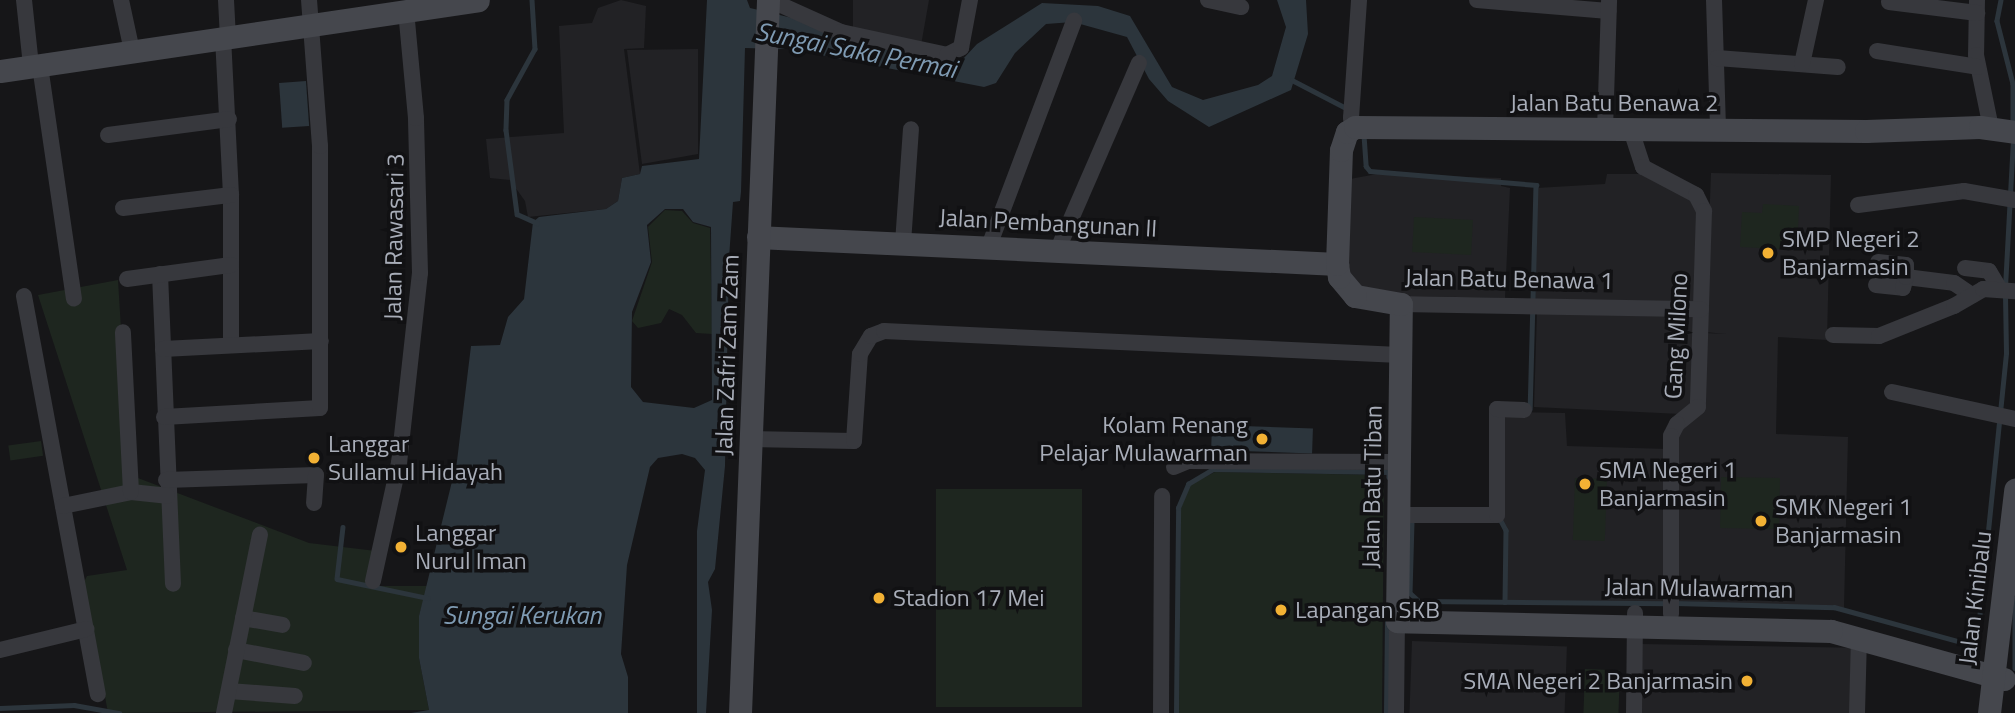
<!DOCTYPE html>
<style>
body{margin:0}
#map{position:relative;width:2015px;height:713px;overflow:hidden;background:#161618;font-family:"Titillium Web",sans-serif}
div>[style]{position:absolute}
[style*='--x']{left:calc(var(--x)*1px);top:calc(var(--y)*1px);width:calc(var(--w)*1px);rotate:calc(var(--a)*1deg)}
.built>*{inset:0;background:#222225;transform-origin:0 0}
.green>*{inset:0;background:#1e261f;transform-origin:0 0}
.water>*{inset:0;background:#2c353c;transform-origin:0 0}
.stream>*{height:4.5px;margin:-2.25px;padding:0 2.25px;transform-origin:2.25px;border-radius:2.25px;background:#2c353c}
.street>*{height:16px;margin:-8px;padding:0 8px;transform-origin:8px;border-radius:8px;background:#37383d}
.secondary>*{height:23px;margin:-11.5px;padding:0 11.5px;transform-origin:11.5px;border-radius:11.5px;background:#45474d}
.dots>*{width:19px;height:19px;translate:-50% -50%;box-sizing:border-box;border:4px solid #111113;border-radius:50%}
span{translate:-50% -50%;white-space:nowrap;text-align:center;line-height:1.15;-webkit-text-stroke:7px #111113;paint-order:stroke}
.street-label{font-size:24px;color:#a8adb8}
.poi-label{font-size:24px;color:#a8adb8}
.left{translate:0 -50%;text-align:left}
.right{translate:-100% -50%;text-align:right}
.water-label{font-size:26px;color:#7f9bb3;font-style:italic}
</style>
<div id="map">
<div class="built">
<div style="clip-path:polygon(621px 0,646px 6px,644px 48px,624px 49px,640px 174px,622px 178px,618px 201px,606px 209px,528px 217px,525px 201px,510px 180px,490px 178px,486px 139px,564px 133px,559px 26px,592px 23px,598px 8px)"></div>
<div style="clip-path:polygon(853px 0,929px 0,920px 51px,853px 38px)"></div>
<div style="clip-path:polygon(698px 49px,698px 154px,642px 164px,627px 50px)"></div>
<div style="clip-path:polygon(1711px 173px,1831px 175px,1827px 340px,1778px 337px,1776px 434px,1848px 437px,1844px 608px,1674px 601px,1677px 440px,1679px 429px,1702px 413px,1704px 333px,1726px 334px,1705px 332px)"></div>
<div style="clip-path:polygon(1377px 174px,1501px 178px,1501px 186px,1510px 188px,1505px 298px,1366px 295px,1342px 270px,1350px 179px)"></div>
<div style="clip-path:polygon(1607px 174px,1645px 174px,1698px 202px,1699px 305px,1535px 301px,1537px 188px,1605px 184px)"></div>
<div style="clip-path:polygon(1537px 311px,1696px 315px,1695px 401px,1681px 414px,1534px 407px)"></div>
<div style="clip-path:polygon(1503px 412px,1565px 413px,1567px 446px,1668px 449px,1667px 602px,1507px 601px,1507px 528px,1501px 519px)"></div>
<div style="left:1412px;top:641px;width:155px;height:72px;rotate:2deg"></div>
<div style="left:1641px;top:644px;width:212px;height:69px;rotate:1deg"></div>
</div>
<div class="green">
<div style="clip-path:polygon(1763px 204px,1799px 206px,1797px 250px,1740px 247px,1742px 212px,1762px 213px)"></div>
<div style="clip-path:polygon(665px 210px,682px 211px,693px 223px,710px 228px,712px 334px,696px 333px,682px 315px,669px 309px,661px 323px,638px 328px,632px 321px,652px 262px,648px 227px)"></div>
<div style="left:1414px;top:217px;width:59px;height:35px;rotate:3deg"></div>
<div style="clip-path:polygon(118px 280px,130px 475px,309px 543px,376px 551px,371px 586px,428px 586px,419px 616px,419px 658px,429px 710px,108px 713px,84px 582px,87px 576px,127px 570px,38px 295px)"></div>
<div style="left:41px;top:441px;width:15px;height:33px;rotate:82deg"></div>
<div style="clip-path:polygon(1215px 472px,1384px 475px,1382px 713px,1179px 713px,1181px 508px,1190px 485px)"></div>
<div style="left:1721px;top:477px;width:59px;height:51px;rotate:1deg"></div>
<div style="left:1575px;top:478px;width:32px;height:62px;rotate:2deg"></div>
<div style="left:936px;top:489px;width:146px;height:218px"></div>
<div style="left:1585px;top:669px;width:35px;height:44px;rotate:2deg"></div>
</div>
<div class="water">
<div style="clip-path:polygon(evenodd,707px 0,747px 0,750px 8px,963px 59px,977px 44px,1042px 3px,1098px 6px,1130px 16px,1172px 87px,1203px 100px,1258px 85px,1272px 76px,1286px 27px,1277px 0,1306px 0,1308px 34px,1291px 90px,1209px 127px,1168px 101px,1149px 79px,1127px 37px,1073px 22px,1046px 24px,1015px 53px,996px 83px,984px 87px,790px 49px,745px 48px,741px 192px,740px 201px,733px 202px,729px 258px,725px 466px,715px 569px,708px 582px,712px 610px,706px 713px,697px 713px,697px 531px,705px 470px,695px 458px,682px 454px,658px 458px,650px 467px,627px 565px,621px 654px,628px 677px,628px 713px,411px 713px,429px 710px,419px 658px,419px 616px,457px 461px,471px 346px,500px 345px,508px 317px,524px 299px,533px 222px,539px 217px,606px 209px,618px 201px,622px 178px,640px 174px,642px 166px,699px 159px,707px 0,665px 209px,683px 209px,693px 222px,711px 227px,712px 400px,694px 408px,643px 402px,631px 387px,632px 312px,651px 262px,647px 225px,665px 209px)"></div>
<div style="left:306px;top:81px;width:45px;height:27px;rotate:86deg"></div>
<div style="left:1212px;top:425px;width:101px;height:25px;rotate:2deg"></div>
</div>
<div class="stream">
<div style="--x:532;--y:0;--w:49;--a:86.5"></div>
<div style="--x:535;--y:49;--w:58;--a:118.8"></div>
<div style="--x:507;--y:100;--w:30;--a:92"></div>
<div style="--x:506;--y:130;--w:85;--a:82.5"></div>
<div style="--x:517;--y:214;--w:22;--a:24"></div>
<div style="--x:2001;--y:0;--w:21;--a:101"></div>
<div style="--x:1997;--y:21;--w:65;--a:75.7"></div>
<div style="--x:2013;--y:84;--w:42;--a:90"></div>
<div style="--x:1292;--y:80;--w:61;--a:27.4"></div>
<div style="--x:1364;--y:135;--w:31;--a:86"></div>
<div style="--x:1366;--y:166;--w:6;--a:51"></div>
<div style="--x:1370;--y:171;--w:167;--a:4.8"></div>
<div style="--x:1536;--y:185;--w:224;--a:91.5"></div>
<div style="--x:2005;--y:287;--w:149;--a:-86.9"></div>
<div style="--x:1499;--y:517;--w:15;--a:62"></div>
<div style="--x:1506;--y:530;--w:72;--a:90.8"></div>
<div style="--x:1412;--y:522;--w:71;--a:91.6"></div>
<div style="--x:1410;--y:593;--w:12;--a:42"></div>
<div style="--x:1419;--y:601;--w:248;--a:0.5"></div>
<div style="--x:343;--y:527;--w:52;--a:96.6"></div>
<div style="--x:337;--y:579;--w:93;--a:11.8"></div>
<div style="--x:2015;--y:599;--w:69;--a:90"></div>
<div style="--x:1676;--y:603;--w:158;--a:1.5"></div>
<div style="--x:1834;--y:607;--w:132;--a:15.4"></div>
<div style="--x:1961;--y:642;--w:16;--a:-11"></div>
<div style="--x:1977;--y:639;--w:287;--a:-84.2"></div>
<div style="--x:2006;--y:353;--w:57;--a:-91"></div>
<div style="--x:0;--y:708;--w:74;--a:-2.3"></div>
<div style="--x:74;--y:705;--w:46;--a:10.1"></div>
<div style="--x:1176;--y:713;--w:205;--a:-89.4"></div>
<div style="--x:1178;--y:508;--w:26;--a:-67"></div>
<div style="--x:1188;--y:484;--w:29;--a:-31"></div>
<div style="--x:1213;--y:469;--w:176;--a:1"></div>
<div style="--x:1389;--y:472;--w:5;--a:90"></div>
<div style="--x:1386;--y:713;--w:91;--a:-89.4"></div>
</div>
<div class="street">
<div style="--x:24;--y:0;--w:66;--a:83.9"></div>
<div style="--x:121;--y:0;--w:52;--a:77.8"></div>
<div style="--x:226;--y:0;--w:36;--a:87"></div>
<div style="--x:770;--y:0;--w:78;--a:24.3"></div>
<div style="--x:841;--y:32;--w:108;--a:12.2"></div>
<div style="--x:947;--y:55;--w:16;--a:-27"></div>
<div style="--x:961;--y:48;--w:49;--a:-79.4"></div>
<div style="--x:1208;--y:0;--w:34;--a:12"></div>
<div style="--x:1477;--y:0;--w:132;--a:4.8"></div>
<div style="--x:1714;--y:0;--w:130;--a:88.2"></div>
<div style="--x:1977;--y:0;--w:55;--a:91"></div>
<div style="--x:1976;--y:55;--w:75;--a:78.4"></div>
<div style="--x:1889;--y:2;--w:89;--a:7.1"></div>
<div style="--x:223;--y:37;--w:158;--a:87.1"></div>
<div style="--x:231;--y:195;--w:150;--a:90"></div>
<div style="--x:1877;--y:51;--w:102;--a:9"></div>
<div style="--x:1717;--y:58;--w:121;--a:4.3"></div>
<div style="--x:1802;--y:64;--w:66;--a:-77.7"></div>
<div style="--x:40;--y:66;--w:235;--a:81.7"></div>
<div style="--x:1355;--y:127;--w:10;--a:-114"></div>
<div style="--x:1351;--y:118;--w:118;--a:-86.1"></div>
<div style="--x:1605;--y:130;--w:130;--a:-88.2"></div>
<div style="--x:1631;--y:130;--w:39;--a:72"></div>
<div style="--x:1643;--y:167;--w:60;--a:27.8"></div>
<div style="--x:1696;--y:195;--w:18;--a:63"></div>
<div style="--x:1704;--y:211;--w:196;--a:91.8"></div>
<div style="--x:1698;--y:407;--w:27;--a:141"></div>
<div style="--x:1677;--y:424;--w:13;--a:117"></div>
<div style="--x:1671;--y:436;--w:178;--a:90"></div>
<div style="--x:108;--y:135;--w:122;--a:-7.5"></div>
<div style="--x:1858;--y:205;--w:107;--a:-7.5"></div>
<div style="--x:1964;--y:191;--w:52;--a:10"></div>
<div style="--x:123;--y:208;--w:109;--a:-6.9"></div>
<div style="--x:903;--y:243;--w:114;--a:-86"></div>
<div style="--x:989;--y:246;--w:241;--a:-69.3"></div>
<div style="--x:1058;--y:249;--w:203;--a:-66.5"></div>
<div style="--x:1965;--y:268;--w:24;--a:7"></div>
<div style="--x:1989;--y:271;--w:21;--a:59"></div>
<div style="--x:160;--y:274;--w:310;--a:87.6"></div>
<div style="--x:1906;--y:277;--w:48;--a:7.1"></div>
<div style="--x:1954;--y:283;--w:22;--a:34"></div>
<div style="--x:127;--y:279;--w:105;--a:-7.7"></div>
<div style="--x:1876;--y:285;--w:27;--a:6"></div>
<div style="--x:1903;--y:288;--w:11;--a:-75"></div>
<div style="--x:1906;--y:277;--w:12;--a:-90"></div>
<div style="--x:1906;--y:265;--w:28;--a:-174"></div>
<div style="--x:24;--y:296;--w:405;--a:79.5"></div>
<div style="--x:1401;--y:304;--w:300;--a:1"></div>
<div style="--x:1833;--y:335;--w:46;--a:1.2"></div>
<div style="--x:1879;--y:336;--w:81;--a:-21.8"></div>
<div style="--x:1954;--y:306;--w:34;--a:-30"></div>
<div style="--x:1983;--y:289;--w:32;--a:4"></div>
<div style="--x:163;--y:349;--w:158;--a:-2.9"></div>
<div style="--x:1892;--y:392;--w:126;--a:12.4"></div>
<div style="--x:164;--y:417;--w:156;--a:-3.3"></div>
<div style="--x:320;--y:408;--w:262;--a:-90"></div>
<div style="--x:320;--y:146;--w:146;--a:-94.3"></div>
<div style="--x:750;--y:439;--w:104;--a:1.1"></div>
<div style="--x:854;--y:441;--w:87;--a:-86.1"></div>
<div style="--x:860;--y:354;--w:21;--a:-59"></div>
<div style="--x:871;--y:336;--w:14;--a:-21"></div>
<div style="--x:884;--y:331;--w:516;--a:2.67"></div>
<div style="--x:1174;--y:467;--w:15;--a:-23"></div>
<div style="--x:1188;--y:461;--w:212;--a:0.3"></div>
<div style="--x:166;--y:480;--w:150;--a:-1.9"></div>
<div style="--x:316;--y:475;--w:28;--a:94"></div>
<div style="--x:131;--y:492;--w:36;--a:6"></div>
<div style="--x:63;--y:506;--w:69;--a:-11.6"></div>
<div style="--x:131;--y:492;--w:160;--a:-92.9"></div>
<div style="--x:1400;--y:515;--w:97;--a:0"></div>
<div style="--x:1497;--y:515;--w:106;--a:-90"></div>
<div style="--x:1497;--y:409;--w:27;--a:2"></div>
<div style="--x:373;--y:581;--w:121;--a:-77.6"></div>
<div style="--x:399;--y:463;--w:191;--a:-83.7"></div>
<div style="--x:420;--y:273;--w:155;--a:-91.5"></div>
<div style="--x:416;--y:118;--w:108;--a:-95.3"></div>
<div style="--x:243;--y:618;--w:40;--a:10"></div>
<div style="--x:0;--y:650;--w:89;--a:-13.7"></div>
<div style="--x:236;--y:650;--w:69;--a:10.8"></div>
<div style="--x:229;--y:691;--w:66;--a:4.3"></div>
<div style="--x:224;--y:713;--w:182;--a:-78.6"></div>
<div style="--x:1161;--y:713;--w:217;--a:-89.7"></div>
<div style="--x:1396;--y:713;--w:92;--a:-89.4"></div>
<div style="--x:1634;--y:713;--w:100;--a:-89.4"></div>
<div style="--x:1857;--y:713;--w:76;--a:-88.5"></div>
</div>
<div class="secondary">
<div style="--x:0;--y:71;--w:483;--a:-8.4"></div>
<div style="--x:758;--y:237;--w:580;--a:2.67"></div>
<div style="--x:2004;--y:679;--w:180;--a:-164.5"></div>
<div style="--x:1831;--y:631;--w:434;--a:-178.7"></div>
<div style="--x:1397;--y:621;--w:317;--a:-89.3"></div>
<div style="--x:1401;--y:304;--w:47;--a:-170.1"></div>
<div style="--x:1355;--y:296;--w:25;--a:-130"></div>
<div style="--x:1339;--y:277;--w:13;--a:-99"></div>
<div style="--x:1337;--y:264;--w:114;--a:-88"></div>
<div style="--x:1341;--y:150;--w:19;--a:-72"></div>
<div style="--x:1347;--y:132;--w:9;--a:-32"></div>
<div style="--x:1355;--y:127;--w:511;--a:0.45"></div>
<div style="--x:1866;--y:131;--w:114;--a:-2"></div>
<div style="--x:1980;--y:127;--w:35;--a:8"></div>
<div style="--x:740;--y:713;--w:714;--a:-87.75"></div>
<div style="--x:1989;--y:713;--w:225;--a:-83.3"></div>
</div>
<div class="dots">
<div style="left:1768px;top:253px;background:#f2b134"></div>
<div style="left:1262px;top:439px;background:#f2b134"></div>
<div style="left:314px;top:458px;background:#f2b134"></div>
<div style="left:1585px;top:484px;background:#f2b134"></div>
<div style="left:1761px;top:521px;background:#f2b134"></div>
<div style="left:401px;top:547px;background:#f2b134"></div>
<div style="left:879px;top:598px;background:#f2b134"></div>
<div style="left:1281px;top:610px;background:#f2b134"></div>
<div style="left:1747px;top:681px;background:#f2b134"></div>
</div>
<div class="street-label">
<span style="left:1614px;top:103px">Jalan Batu Benawa 2</span>
<span style="left:1048px;top:223px;rotate:3deg">Jalan Pembangunan II</span>
<span style="left:394px;top:237px;rotate:-89deg">Jalan Rawasari 3</span>
<span style="left:1509px;top:279px;rotate:1deg">Jalan Batu Benawa 1</span>
<span style="left:1676px;top:336px;rotate:-87deg">Gang Milono</span>
<span style="left:727px;top:355px;rotate:-88deg">Jalan Zafri Zam Zam</span>
<span style="left:1372px;top:487px;rotate:-89deg">Jalan Batu Tiban</span>
<span style="left:1699px;top:588px;rotate:1deg">Jalan Mulawarman</span>
<span style="left:1975px;top:598px;rotate:-83deg">Jalan Kinibalu</span>
</div>
<div class="poi-label">
<span class="left" style="left:1782px;top:253px">SMP Negeri 2<br>Banjarmasin</span>
<span class="right" style="left:1248px;top:439px">Kolam Renang<br>Pelajar Mulawarman</span>
<span class="left" style="left:328px;top:458px">Langgar<br>Sullamul Hidayah</span>
<span class="left" style="left:1599px;top:484px">SMA Negeri 1<br>Banjarmasin</span>
<span class="left" style="left:1775px;top:521px">SMK Negeri 1<br>Banjarmasin</span>
<span class="left" style="left:415px;top:547px">Langgar<br>Nurul Iman</span>
<span class="left" style="left:893px;top:598px">Stadion 17 Mei</span>
<span class="left" style="left:1295px;top:610px">Lapangan SKB</span>
<span class="right" style="left:1733px;top:681px">SMA Negeri 2 Banjarmasin</span>
</div>
<div class="water-label">
<span style="left:856px;top:50px;rotate:11deg">Sungai Saka Permai</span>
<span style="left:522px;top:615px">Sungai Kerukan</span>
</div>
</div>
